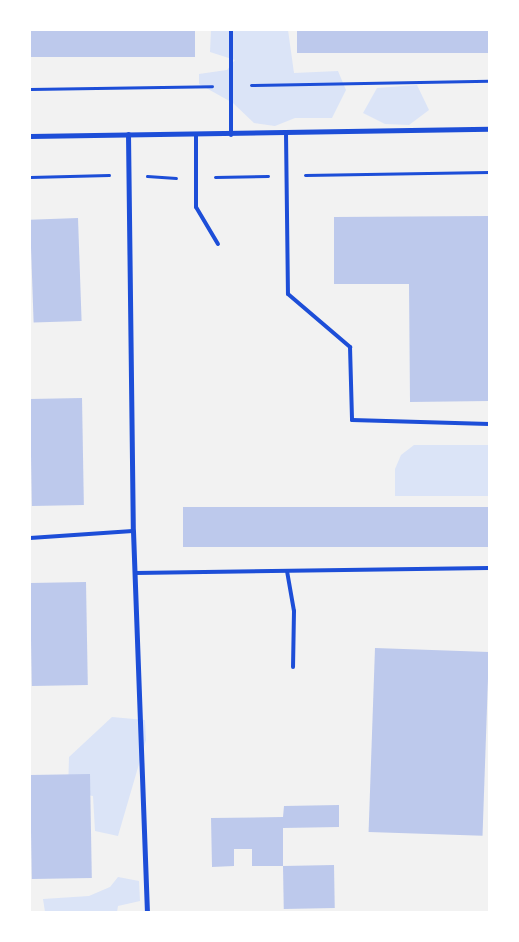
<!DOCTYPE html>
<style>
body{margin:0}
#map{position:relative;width:519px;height:942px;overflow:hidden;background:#f2f2f2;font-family:Literata,serif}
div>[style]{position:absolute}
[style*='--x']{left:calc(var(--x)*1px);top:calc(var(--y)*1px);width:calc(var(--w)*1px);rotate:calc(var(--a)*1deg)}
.green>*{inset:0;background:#dbe4f7}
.building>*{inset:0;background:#bdc9ec;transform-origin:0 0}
.path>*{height:3px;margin:-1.5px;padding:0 1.5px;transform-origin:1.5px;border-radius:1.5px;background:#1d4ed8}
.service>*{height:4px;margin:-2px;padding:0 2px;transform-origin:2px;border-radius:2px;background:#1d4ed8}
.minor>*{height:5px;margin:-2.5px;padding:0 2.5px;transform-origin:2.5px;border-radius:2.5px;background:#1d4ed8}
span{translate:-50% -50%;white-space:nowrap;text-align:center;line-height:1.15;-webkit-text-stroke:4.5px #fff;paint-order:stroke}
.frame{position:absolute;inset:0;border:31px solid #fff;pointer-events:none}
</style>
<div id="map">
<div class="green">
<div style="clip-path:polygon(211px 30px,288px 30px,294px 73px,338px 71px,346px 90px,332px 118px,295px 118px,275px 126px,254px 123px,233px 103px,199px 84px,199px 74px,227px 70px,235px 60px,210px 52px)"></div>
<div style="clip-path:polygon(417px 85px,429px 110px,409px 125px,385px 124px,363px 113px,377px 88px)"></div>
<div style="clip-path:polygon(414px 445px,489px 445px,489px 496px,395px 496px,395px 469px,401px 455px)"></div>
<div style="clip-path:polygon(112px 717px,145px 720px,146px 740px,118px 836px,95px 831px,93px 796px,68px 792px,69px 757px)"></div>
<div style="clip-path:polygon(118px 877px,139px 881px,140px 901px,118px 906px,117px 912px,45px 912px,43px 899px,89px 896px,110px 887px)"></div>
</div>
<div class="building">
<div style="left:30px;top:30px;width:165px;height:27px"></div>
<div style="left:297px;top:30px;width:192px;height:23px"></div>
<div style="clip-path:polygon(489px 216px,489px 401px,410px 402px,409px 284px,334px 284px,334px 217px)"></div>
<div style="left:78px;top:218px;width:103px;height:48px;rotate:88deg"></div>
<div style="left:82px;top:398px;width:107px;height:52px;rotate:89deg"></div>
<div style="left:489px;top:507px;width:40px;height:306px;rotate:90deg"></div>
<div style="left:86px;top:582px;width:103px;height:56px;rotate:89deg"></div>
<div style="left:375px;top:648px;width:114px;height:184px;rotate:2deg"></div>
<div style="left:90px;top:774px;width:104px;height:60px;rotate:89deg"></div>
<div style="clip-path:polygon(339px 805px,339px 827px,283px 828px,283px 866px,252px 866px,252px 849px,234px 849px,234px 866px,212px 867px,211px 818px,283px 817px,284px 806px)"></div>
<div style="left:334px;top:865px;width:43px;height:51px;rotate:89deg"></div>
</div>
<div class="path">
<div style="--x:251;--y:85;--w:238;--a:-1"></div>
<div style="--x:30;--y:89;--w:182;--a:-0.9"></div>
<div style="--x:305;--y:175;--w:184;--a:-0.9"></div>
<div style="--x:147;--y:176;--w:29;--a:4"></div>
<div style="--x:30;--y:177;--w:79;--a:-1.5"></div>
<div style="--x:215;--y:177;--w:53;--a:-1.1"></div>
</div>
<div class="service">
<div style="--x:286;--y:133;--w:161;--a:89.3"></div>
<div style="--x:288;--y:294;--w:82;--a:40.5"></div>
<div style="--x:350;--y:347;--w:73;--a:88.4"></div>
<div style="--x:352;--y:420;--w:137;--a:1.7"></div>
<div style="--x:196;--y:135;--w:72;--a:90"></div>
<div style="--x:196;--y:207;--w:43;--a:59.3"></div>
<div style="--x:231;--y:135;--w:105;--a:-90"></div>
<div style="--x:30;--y:538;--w:103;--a:-3.9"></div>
<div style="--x:287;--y:571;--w:41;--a:80.1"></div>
<div style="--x:294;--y:611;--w:56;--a:91"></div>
<div style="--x:135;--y:573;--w:354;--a:-0.8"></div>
</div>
<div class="minor">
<div style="--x:128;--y:134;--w:397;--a:89.3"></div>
<div style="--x:133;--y:531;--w:381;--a:87.9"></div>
<div style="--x:30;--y:136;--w:459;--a:-0.9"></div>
</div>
<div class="frame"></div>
</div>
